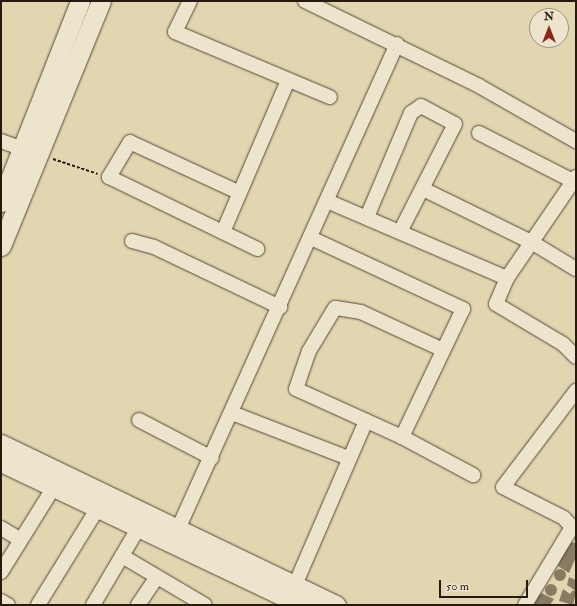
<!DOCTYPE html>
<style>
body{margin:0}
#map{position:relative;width:577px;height:606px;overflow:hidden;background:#e2d6b0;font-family:"IM FELL Double Pica",serif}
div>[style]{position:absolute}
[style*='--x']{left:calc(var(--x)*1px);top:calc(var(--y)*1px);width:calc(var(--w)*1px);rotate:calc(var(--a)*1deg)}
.building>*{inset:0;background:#887b62}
.round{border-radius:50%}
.path>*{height:2px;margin-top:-1px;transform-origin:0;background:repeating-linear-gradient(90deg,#26190e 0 3px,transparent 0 5px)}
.roads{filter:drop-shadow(0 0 1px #554836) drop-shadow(0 0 1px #554836)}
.street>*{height:14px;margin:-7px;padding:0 7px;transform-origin:7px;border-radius:7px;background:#ece4cc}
.secondary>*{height:19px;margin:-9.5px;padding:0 9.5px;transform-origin:9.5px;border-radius:9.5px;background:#ece4cc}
span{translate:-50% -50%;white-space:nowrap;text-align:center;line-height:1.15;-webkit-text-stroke:3.5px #ece4cc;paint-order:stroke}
.frame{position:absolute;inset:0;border:2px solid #26190e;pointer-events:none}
.north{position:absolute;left:529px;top:8px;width:40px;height:40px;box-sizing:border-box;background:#ece4cc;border:1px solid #9d9380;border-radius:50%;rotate:0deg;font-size:11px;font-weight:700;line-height:16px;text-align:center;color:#26190e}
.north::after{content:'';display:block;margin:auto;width:14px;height:18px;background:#8f2418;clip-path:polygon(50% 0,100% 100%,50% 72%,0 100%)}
.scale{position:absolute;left:439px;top:580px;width:89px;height:18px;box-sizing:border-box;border:2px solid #26190e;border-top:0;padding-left:5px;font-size:12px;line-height:14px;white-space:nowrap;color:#26190e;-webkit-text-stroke:3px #ece4cc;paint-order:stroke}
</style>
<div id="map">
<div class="building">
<div style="clip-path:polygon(569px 542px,576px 543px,576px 557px,569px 573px,558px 566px)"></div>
<div class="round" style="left:554px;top:569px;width:12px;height:12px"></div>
<div style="clip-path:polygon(569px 577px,576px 580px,576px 591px,567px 585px)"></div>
<div class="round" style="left:545px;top:584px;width:12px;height:12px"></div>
<div style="clip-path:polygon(563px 589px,570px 594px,573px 590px,576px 592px,573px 605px,559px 601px)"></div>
<div style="clip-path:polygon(539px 592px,554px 599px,550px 605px,531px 605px)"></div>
</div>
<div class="path">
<div style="--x:53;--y:159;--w:47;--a:18.4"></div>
</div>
<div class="roads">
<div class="street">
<div style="--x:190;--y:1;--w:34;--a:116"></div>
<div style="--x:175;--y:32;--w:168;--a:22.8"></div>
<div style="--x:305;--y:1;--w:194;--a:26"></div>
<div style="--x:479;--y:86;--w:112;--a:29.6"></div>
<div style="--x:479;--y:133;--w:106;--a:27.1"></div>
<div style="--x:1;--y:141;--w:32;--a:20"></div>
<div style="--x:576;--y:177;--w:122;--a:124.3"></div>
<div style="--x:507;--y:278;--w:28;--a:113"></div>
<div style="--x:496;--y:304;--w:78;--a:30.8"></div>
<div style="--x:563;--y:344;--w:18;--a:45"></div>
<div style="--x:423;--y:189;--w:123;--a:26.1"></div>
<div style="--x:533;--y:243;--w:50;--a:31.2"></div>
<div style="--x:238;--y:192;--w:119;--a:-155.2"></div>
<div style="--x:130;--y:142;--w:41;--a:121"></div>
<div style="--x:109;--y:177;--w:165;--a:25.9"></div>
<div style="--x:327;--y:201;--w:196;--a:23.2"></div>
<div style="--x:367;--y:217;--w:113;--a:-67.1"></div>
<div style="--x:411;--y:113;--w:12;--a:-35"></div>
<div style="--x:421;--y:106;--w:38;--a:28"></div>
<div style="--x:455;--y:124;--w:119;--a:117"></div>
<div style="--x:223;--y:232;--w:165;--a:-66.8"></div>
<div style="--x:311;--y:238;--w:168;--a:25"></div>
<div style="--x:463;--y:309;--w:142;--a:115.5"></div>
<div style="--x:132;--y:241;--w:23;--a:15"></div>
<div style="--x:154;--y:247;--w:140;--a:25.5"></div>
<div style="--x:441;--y:349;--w:88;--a:-155.2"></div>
<div style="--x:361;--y:312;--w:26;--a:-171"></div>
<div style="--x:335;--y:308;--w:50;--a:121.2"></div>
<div style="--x:309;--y:351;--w:40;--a:108.9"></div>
<div style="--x:296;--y:389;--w:116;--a:24.4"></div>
<div style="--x:402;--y:437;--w:81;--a:28.2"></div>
<div style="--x:232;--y:413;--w:124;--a:21.2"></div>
<div style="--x:139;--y:420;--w:82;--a:27.5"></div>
<div style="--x:1;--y:528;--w:23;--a:31"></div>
<div style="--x:178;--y:529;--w:532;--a:-65.7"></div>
<div style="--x:122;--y:556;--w:96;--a:30.6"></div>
<div style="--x:1;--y:572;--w:100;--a:-58.1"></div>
<div style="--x:295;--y:585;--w:179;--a:-66.6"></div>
<div style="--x:1;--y:601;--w:8;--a:30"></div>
<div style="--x:38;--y:605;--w:114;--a:-58.3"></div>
<div style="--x:93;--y:605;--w:91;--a:-59.5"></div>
<div style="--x:138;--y:605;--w:32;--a:-56"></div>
<div style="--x:525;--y:605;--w:91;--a:-58.9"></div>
<div style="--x:572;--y:527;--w:12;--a:-132"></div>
<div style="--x:564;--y:518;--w:68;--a:-153.1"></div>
<div style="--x:503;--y:487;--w:121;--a:-52.8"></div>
</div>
<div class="secondary">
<div style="--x:1;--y:202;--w:216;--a:-68.5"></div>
<div style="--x:1;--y:246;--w:265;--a:-67.8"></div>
<div style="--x:1;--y:444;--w:372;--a:25.7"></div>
<div style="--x:1;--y:462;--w:333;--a:25.4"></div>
</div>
</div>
<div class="frame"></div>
<div class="north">N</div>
<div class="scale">50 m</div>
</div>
